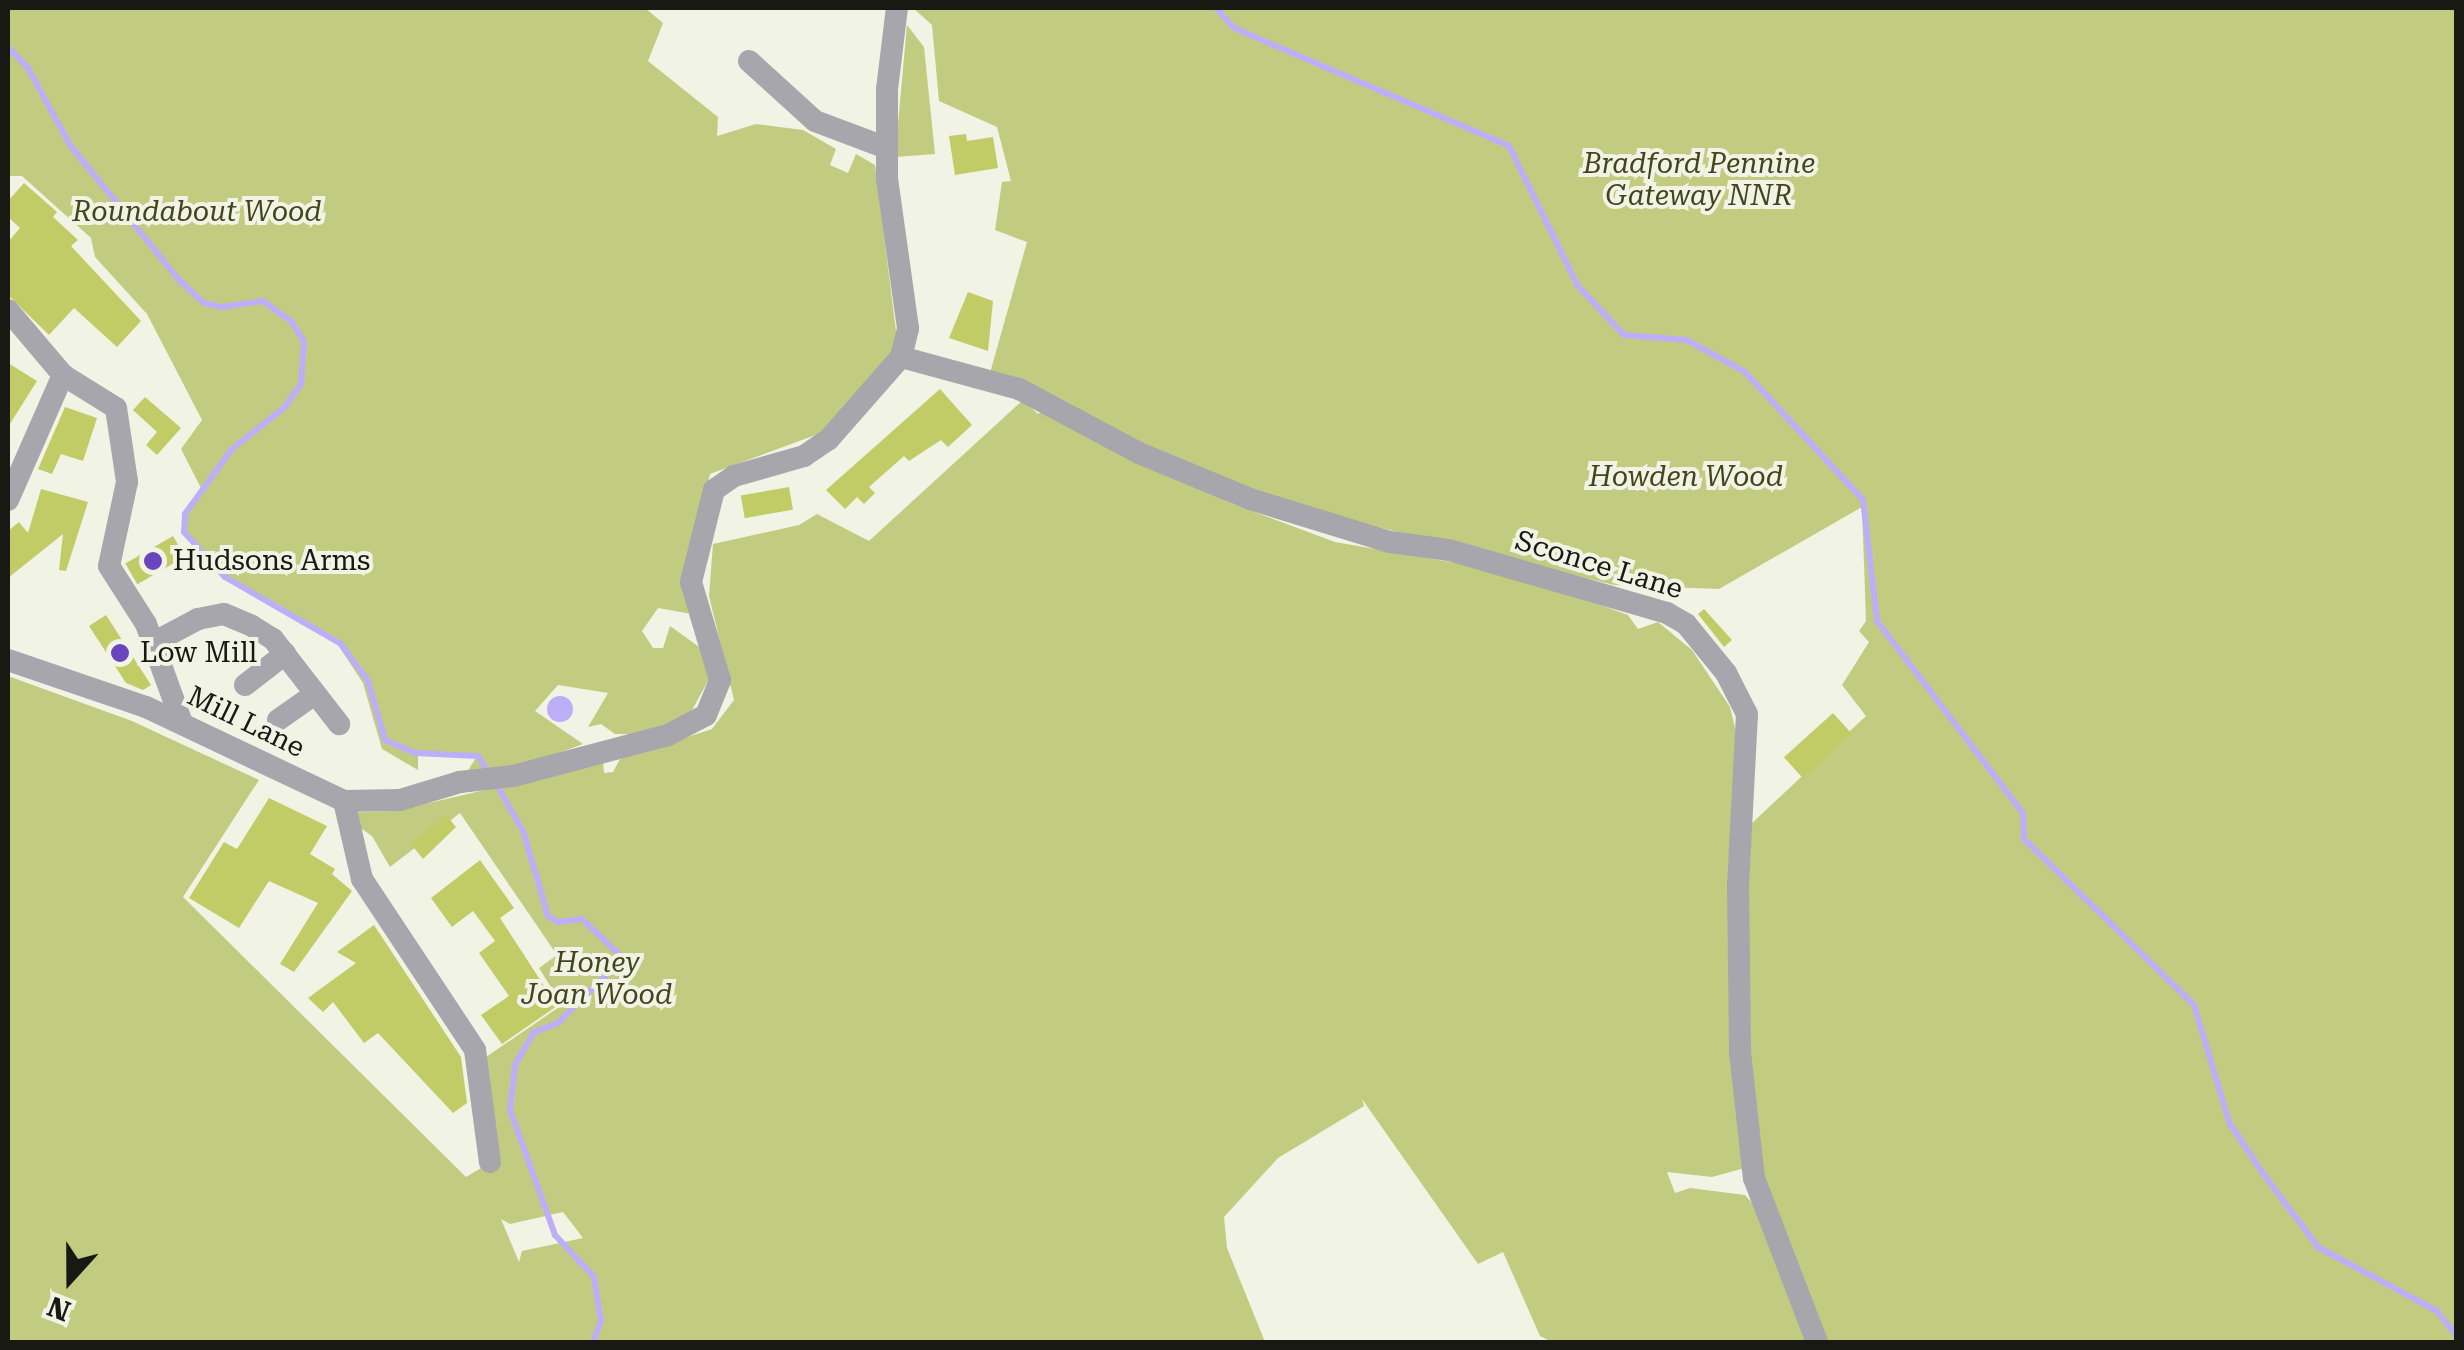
<!DOCTYPE html>
<style>
body{margin:0}
#map{position:relative;width:2464px;height:1350px;overflow:hidden;background:#f1f3e4;font-family:"Roboto Serif",serif}
div>[style]{position:absolute}
[style*='--x']{left:calc(var(--x)*1px);top:calc(var(--y)*1px);width:calc(var(--w)*1px);rotate:calc(var(--a)*1deg)}
.green>*{inset:0;background:#c2cc80}
.water>*{inset:0;background:#bdaff7}
.round{border-radius:50%}
.stream>*{height:6px;margin:-3px;padding:0 3px;transform-origin:3px;border-radius:3px;background:#bdaff7}
.building>*{inset:0;background:#c1cc67;transform-origin:0 0}
.minor>*{height:22px;margin:-11px;padding:0 11px;transform-origin:11px;border-radius:11px;background:#a6a6ac}
.dots>*{width:28px;height:28px;translate:-50% -50%;box-sizing:border-box;border:5px solid #f1f3e4;border-radius:50%}
span{translate:-50% -50%;white-space:nowrap;text-align:center;line-height:1.15;-webkit-text-stroke:8px #f1f3e4;paint-order:stroke}
.park-label{font-size:28px;color:#41461c;font-style:italic}
.poi-label{font-size:28px;color:#181913}
.left{translate:0 -50%;text-align:left}
.street-label{font-size:28px;color:#181913}
.frame{position:absolute;inset:0;border:10px solid #181913;pointer-events:none}
.north{position:absolute;left:20px;top:1230px;width:100px;height:100px;-webkit-text-stroke:8px #f1f3e4;paint-order:stroke;rotate:201deg;font-size:28px;font-weight:700;line-height:40px;text-align:center;color:#181913}
.north::after{content:'';display:block;margin:auto;width:35px;height:45px;background:#181913;clip-path:polygon(50% 0,100% 100%,50% 72%,0 100%)}
</style>
<div id="map">
<div class="green">
<div style="clip-path:polygon(8px 8px,645px 8px,663px 23px,648px 61px,718px 117px,717px 136px,756px 124px,803px 130px,836px 149px,830px 165px,848px 173px,856px 154px,875px 165px,897px 339px,886px 365px,821px 433px,710px 474px,685px 580px,692px 614px,658px 608px,642px 631px,653px 648px,663px 648px,670px 626px,702px 649px,709px 679px,691px 712px,647px 734px,615px 734px,601px 724px,588px 727px,608px 693px,558px 685px,535px 711px,583px 744px,505px 773px,464px 777px,477px 756px,418px 753px,418px 770px,382px 749px,363px 683px,332px 636px,225px 577px,184px 532px,185px 514px,201px 488px,181px 449px,202px 420px,147px 314px,95px 257px,91px 238px,22px 176px,8px 176px)"></div>
<div style="clip-path:polygon(913px 8px,2456px 8px,2456px 1342px,1825px 1342px,1763px 1184px,1744px 1038px,1750px 825px,1866px 716px,1842px 685px,1869px 642px,1859px 631px,1866px 621px,1862px 507px,1719px 589px,1614px 585px,1296px 507px,1155px 454px,990px 373px,1027px 242px,995px 230px,1002px 182px,1011px 181px,997px 127px,939px 101px,932px 25px)"></div>
<div style="clip-path:polygon(907px 25px,924px 47px,935px 154px,895px 157px)"></div>
<div style="clip-path:polygon(evenodd,1023px 400px,1038px 414px,1048px 408px,1233px 504px,1335px 542px,1514px 573px,1628px 615px,1638px 629px,1658px 622px,1692px 650px,1730px 707px,1741px 753px,1745px 1168px,1712px 1177px,1667px 1172px,1675px 1193px,1690px 1188px,1745px 1195px,1758px 1210px,1809px 1342px,1552px 1342px,1540px 1336px,1503px 1252px,1478px 1264px,1362px 1099px,1364px 1106px,1278px 1158px,1224px 1217px,1227px 1248px,1265px 1342px,8px 1342px,8px 676px,132px 721px,259px 780px,183px 897px,466px 1177px,491px 1162px,483px 1059px,562px 1005px,539px 968px,557px 955px,460px 813px,390px 867px,372px 836px,339px 813px,395px 811px,603px 762px,604px 773px,613px 772px,620px 759px,712px 729px,734px 700px,709px 596px,713px 544px,799px 525px,817px 514px,869px 541px,1023px 400px,563px 1212px,583px 1238px,522px 1251px,519px 1262px,501px 1219px,510px 1224px,563px 1212px)"></div>
</div>
<div class="water">
<div class="round" style="left:547px;top:696px;width:26px;height:26px"></div>
</div>
<div class="stream">
<div style="--x:1216;--y:8;--w:27;--a:48"></div>
<div style="--x:1234;--y:28;--w:299;--a:23.2"></div>
<div style="--x:1509;--y:146;--w:156;--a:63.8"></div>
<div style="--x:1578;--y:286;--w:67;--a:46.8"></div>
<div style="--x:1624;--y:335;--w:63;--a:4.5"></div>
<div style="--x:1687;--y:340;--w:66;--a:28.9"></div>
<div style="--x:1745;--y:372;--w:174;--a:47.3"></div>
<div style="--x:1863;--y:500;--w:122;--a:83.4"></div>
<div style="--x:1877;--y:621;--w:241;--a:52.8"></div>
<div style="--x:2023;--y:813;--w:26;--a:88"></div>
<div style="--x:2024;--y:839;--w:238;--a:44.3"></div>
<div style="--x:2194;--y:1005;--w:122;--a:73.3"></div>
<div style="--x:2229;--y:1122;--w:60;--a:56.6"></div>
<div style="--x:2262;--y:1172;--w:94;--a:53.3"></div>
<div style="--x:2318;--y:1247;--w:135;--a:28.3"></div>
<div style="--x:2437;--y:1311;--w:31;--a:52"></div>
<div style="--x:8;--y:47;--w:29;--a:46"></div>
<div style="--x:28;--y:68;--w:88;--a:61.4"></div>
<div style="--x:70;--y:145;--w:172;--a:51.1"></div>
<div style="--x:178;--y:279;--w:35;--a:43"></div>
<div style="--x:204;--y:303;--w:18;--a:13"></div>
<div style="--x:222;--y:307;--w:41;--a:-8.3"></div>
<div style="--x:263;--y:301;--w:34;--a:36"></div>
<div style="--x:291;--y:321;--w:25;--a:58"></div>
<div style="--x:304;--y:342;--w:42;--a:94.1"></div>
<div style="--x:301;--y:384;--w:28;--a:125"></div>
<div style="--x:285;--y:407;--w:68;--a:141.6"></div>
<div style="--x:232;--y:449;--w:80;--a:125.9"></div>
<div style="--x:185;--y:514;--w:18;--a:93"></div>
<div style="--x:184;--y:532;--w:61;--a:47.7"></div>
<div style="--x:225;--y:577;--w:133;--a:29.9"></div>
<div style="--x:340;--y:643;--w:47;--a:53.6"></div>
<div style="--x:368;--y:681;--w:61;--a:73.9"></div>
<div style="--x:385;--y:740;--w:33;--a:23"></div>
<div style="--x:415;--y:753;--w:63;--a:2.7"></div>
<div style="--x:478;--y:756;--w:19;--a:58"></div>
<div style="--x:495;--y:782;--w:56;--a:60.3"></div>
<div style="--x:523;--y:831;--w:89;--a:73.6"></div>
<div style="--x:548;--y:916;--w:12;--a:31"></div>
<div style="--x:558;--y:922;--w:24;--a:-7"></div>
<div style="--x:582;--y:919;--w:57;--a:43.6"></div>
<div style="--x:623;--y:958;--w:92;--a:135"></div>
<div style="--x:558;--y:1023;--w:26;--a:159"></div>
<div style="--x:534;--y:1032;--w:38;--a:120"></div>
<div style="--x:515;--y:1065;--w:45;--a:96.3"></div>
<div style="--x:510;--y:1110;--w:133;--a:70.2"></div>
<div style="--x:555;--y:1235;--w:57;--a:47.1"></div>
<div style="--x:594;--y:1277;--w:45;--a:81"></div>
<div style="--x:601;--y:1321;--w:22;--a:111"></div>
</div>
<div class="building">
<div style="clip-path:polygon(966px 134px,967px 141px,993px 137px,998px 168px,955px 175px,949px 136px)"></div>
<div style="clip-path:polygon(24px 183px,57px 212px,53px 217px,78px 240px,71px 246px,141px 321px,117px 347px,74px 308px,49px 335px,8px 295px,8px 242px,20px 228px,8px 217px,8px 201px)"></div>
<div style="clip-path:polygon(968px 292px,993px 301px,988px 351px,949px 338px)"></div>
<div style="clip-path:polygon(8px 363px,37px 381px,8px 427px)"></div>
<div style="clip-path:polygon(940px 389px,972px 425px,948px 447px,941px 440px,909px 461px,904px 456px,869px 487px,875px 493px,864px 504px,857px 497px,845px 509px,826px 490px)"></div>
<div style="clip-path:polygon(145px 397px,181px 428px,157px 455px,146px 445px,157px 432px,133px 410px)"></div>
<div style="clip-path:polygon(65px 407px,97px 418px,83px 461px,61px 454px,52px 474px,38px 469px)"></div>
<div style="left:789px;top:487px;width:23px;height:49px;rotate:80deg"></div>
<div style="clip-path:polygon(41px 489px,88px 502px,66px 571px,59px 570px,63px 534px,8px 578px,8px 531px,19px 522px,28px 533px)"></div>
<div style="left:173px;top:536px;width:24px;height:55px;rotate:60deg"></div>
<div style="clip-path:polygon(1704px 609px,1732px 640px,1724px 647px,1698px 614px)"></div>
<div style="clip-path:polygon(106px 615px,151px 685px,143px 690px,126px 683px,89px 626px)"></div>
<div style="left:1833px;top:713px;width:28px;height:66px;rotate:48deg"></div>
<div style="clip-path:polygon(269px 798px,327px 826px,310px 854px,335px 869px,332px 874px,352px 891px,294px 972px,280px 964px,318px 903px,269px 881px,239px 928px,189px 898px,224px 842px,237px 849px)"></div>
<div style="clip-path:polygon(446px 815px,456px 827px,423px 859px,411px 844px)"></div>
<div style="clip-path:polygon(480px 860px,514px 908px,500px 918px,557px 1006px,502px 1044px,481px 1015px,509px 996px,479px 953px,495px 941px,473px 911px,452px 927px,431px 898px)"></div>
<div style="clip-path:polygon(374px 925px,461px 1057px,467px 1103px,453px 1113px,378px 1033px,364px 1043px,333px 1002px,323px 1012px,308px 998px,356px 963px,337px 952px)"></div>
</div>
<div class="minor">
<div style="--x:749;--y:61;--w:89;--a:42.3"></div>
<div style="--x:815;--y:121;--w:77;--a:20.6"></div>
<div style="--x:8;--y:310;--w:85;--a:49.8"></div>
<div style="--x:63;--y:375;--w:62;--a:31.9"></div>
<div style="--x:116;--y:408;--w:75;--a:81.5"></div>
<div style="--x:127;--y:482;--w:86;--a:102.1"></div>
<div style="--x:109;--y:566;--w:69;--a:57.5"></div>
<div style="--x:146;--y:624;--w:105;--a:70"></div>
<div style="--x:901;--y:357;--w:122;--a:15.2"></div>
<div style="--x:1019;--y:389;--w:136;--a:28.1"></div>
<div style="--x:1139;--y:453;--w:120;--a:22.5"></div>
<div style="--x:1250;--y:499;--w:146;--a:17.1"></div>
<div style="--x:1390;--y:542;--w:60;--a:7.7"></div>
<div style="--x:1449;--y:550;--w:227;--a:16.1"></div>
<div style="--x:1667;--y:613;--w:22;--a:30"></div>
<div style="--x:1686;--y:624;--w:63;--a:50.8"></div>
<div style="--x:1726;--y:673;--w:46;--a:62.9"></div>
<div style="--x:1747;--y:714;--w:170;--a:93"></div>
<div style="--x:1738;--y:884;--w:168;--a:89.3"></div>
<div style="--x:1740;--y:1052;--w:127;--a:83.7"></div>
<div style="--x:1754;--y:1178;--w:176;--a:69"></div>
<div style="--x:8;--y:500;--w:137;--a:-66.3"></div>
<div style="--x:153;--y:643;--w:51;--a:-28.1"></div>
<div style="--x:198;--y:619;--w:26;--a:-11"></div>
<div style="--x:224;--y:614;--w:30;--a:23"></div>
<div style="--x:252;--y:626;--w:25;--a:32"></div>
<div style="--x:273;--y:639;--w:108;--a:52.2"></div>
<div style="--x:8;--y:660;--w:146;--a:18.8"></div>
<div style="--x:146;--y:707;--w:219;--a:25.4"></div>
<div style="--x:344;--y:801;--w:56;--a:-1"></div>
<div style="--x:400;--y:800;--w:63;--a:-16.7"></div>
<div style="--x:460;--y:782;--w:53;--a:-6.5"></div>
<div style="--x:513;--y:776;--w:160;--a:-14.8"></div>
<div style="--x:668;--y:735;--w:43;--a:-27.8"></div>
<div style="--x:706;--y:715;--w:38;--a:-68"></div>
<div style="--x:720;--y:680;--w:102;--a:-106.5"></div>
<div style="--x:691;--y:582;--w:95;--a:-76"></div>
<div style="--x:714;--y:490;--w:24;--a:-35"></div>
<div style="--x:734;--y:476;--w:73;--a:-15.9"></div>
<div style="--x:804;--y:456;--w:30;--a:-34"></div>
<div style="--x:829;--y:439;--w:109;--a:-48.7"></div>
<div style="--x:901;--y:357;--w:30;--a:-76"></div>
<div style="--x:908;--y:328;--w:150;--a:-98"></div>
<div style="--x:887;--y:179;--w:90;--a:-90"></div>
<div style="--x:887;--y:89;--w:82;--a:-83"></div>
<div style="--x:245;--y:685;--w:51;--a:-37.8"></div>
<div style="--x:278;--y:720;--w:45;--a:-35.1"></div>
<div style="--x:344;--y:801;--w:80;--a:77"></div>
<div style="--x:362;--y:879;--w:205;--a:56.5"></div>
<div style="--x:475;--y:1050;--w:113;--a:82.4"></div>
</div>
<div class="dots">
<div style="left:153px;top:561px;background:#6a46be"></div>
<div style="left:120px;top:653px;background:#6a46be"></div>
</div>
<div class="park-label">
<span style="left:1699px;top:180px">Bradford Pennine<br>Gateway NNR</span>
<span style="left:197px;top:212px">Roundabout Wood</span>
<span style="left:1686px;top:477px">Howden Wood</span>
<span style="left:597px;top:979px">Honey<br>Joan Wood</span>
</div>
<div class="poi-label">
<span class="left" style="left:173px;top:561px">Hudsons Arms</span>
<span class="left" style="left:140px;top:653px">Low Mill</span>
</div>
<div class="street-label">
<span style="left:1599px;top:565px;rotate:17deg">Sconce Lane</span>
<span style="left:246px;top:722px;rotate:26deg">Mill Lane</span>
</div>
<div class="frame"></div>
<div class="north">N</div>
</div>
